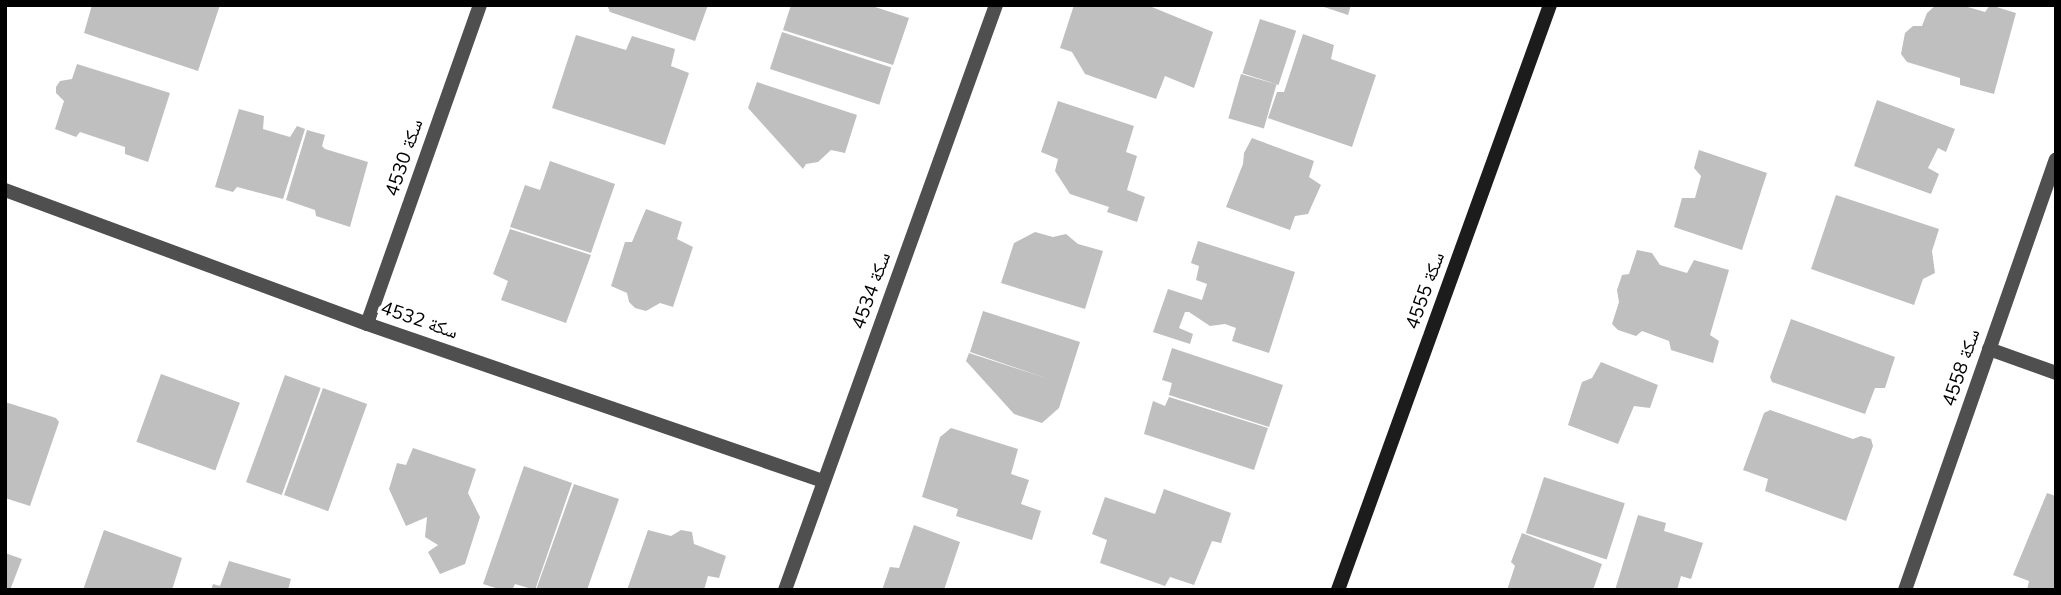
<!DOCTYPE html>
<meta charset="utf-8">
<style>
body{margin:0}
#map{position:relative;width:2061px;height:595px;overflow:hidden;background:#fff;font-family:"Nunito Sans","Noto Naskh Arabic",sans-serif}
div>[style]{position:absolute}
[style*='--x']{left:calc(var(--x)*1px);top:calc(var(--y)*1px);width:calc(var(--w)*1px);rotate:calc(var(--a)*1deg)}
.building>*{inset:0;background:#bfbfbf;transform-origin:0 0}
.street>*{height:14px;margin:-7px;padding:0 7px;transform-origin:7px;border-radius:7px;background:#4f4f4f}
.secondary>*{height:14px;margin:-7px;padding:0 7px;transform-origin:7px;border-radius:7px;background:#1c1c1c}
span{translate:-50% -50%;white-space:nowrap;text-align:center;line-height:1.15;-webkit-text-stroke:7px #fff;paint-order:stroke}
.street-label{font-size:19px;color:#000}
.frame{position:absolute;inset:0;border:7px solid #000;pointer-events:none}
</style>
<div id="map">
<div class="building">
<div style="clip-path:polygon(92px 5px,220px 5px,198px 71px,84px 33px)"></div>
<div style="clip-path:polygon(607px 5px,708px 5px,695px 41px,610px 12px)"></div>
<div style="clip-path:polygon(791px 5px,869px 5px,909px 18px,893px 65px,783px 30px)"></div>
<div style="clip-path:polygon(1074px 5px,1147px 5px,1213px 32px,1194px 88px,1165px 76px,1156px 99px,1085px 74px,1072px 52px,1060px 48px)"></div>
<div style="clip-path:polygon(1318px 5px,1351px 5px,1348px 15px)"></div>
<div style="clip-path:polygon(1936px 5px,1961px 5px,1985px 12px,1990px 5px,2016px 13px,1994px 94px,1960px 85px,1960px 78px,1907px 62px,1901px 54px,1905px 33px,1913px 26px,1922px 26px,1927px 13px)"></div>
<div style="left:1260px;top:19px;width:38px;height:57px;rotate:18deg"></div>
<div style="left:782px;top:32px;width:115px;height:39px;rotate:18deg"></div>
<div style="clip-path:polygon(1303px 34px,1334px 45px,1331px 59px,1376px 75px,1352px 147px,1268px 118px,1277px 92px,1284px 92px)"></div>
<div style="clip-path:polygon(576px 35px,626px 50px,632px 36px,675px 49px,671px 66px,689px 73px,665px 145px,552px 108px)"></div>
<div style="clip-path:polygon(77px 64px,170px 93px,148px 162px,125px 154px,125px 147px,80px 132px,76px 137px,55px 129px,64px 101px,56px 93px,56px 87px,60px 81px,72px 79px)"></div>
<div style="left:1241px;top:74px;width:37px;height:46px;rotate:16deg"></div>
<div style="clip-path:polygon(757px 82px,857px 115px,845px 153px,831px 150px,818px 162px,806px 164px,803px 169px,748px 108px)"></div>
<div style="clip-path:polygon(1877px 100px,1955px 129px,1946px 152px,1938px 148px,1928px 168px,1939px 174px,1931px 194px,1854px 166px)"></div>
<div style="clip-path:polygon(1058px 101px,1134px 126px,1126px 152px,1137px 156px,1127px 190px,1145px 197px,1137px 222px,1107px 212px,1109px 207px,1070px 194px,1055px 171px,1058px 159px,1041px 152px)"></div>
<div style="clip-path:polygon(239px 109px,264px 116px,263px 129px,290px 137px,297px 126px,305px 129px,283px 199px,237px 187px,233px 192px,215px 187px)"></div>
<div style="clip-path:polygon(307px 130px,325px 135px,322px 146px,325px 149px,368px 162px,350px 227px,316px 216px,315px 210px,286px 200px)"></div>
<div style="clip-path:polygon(1252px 138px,1314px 161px,1309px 177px,1321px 185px,1308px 214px,1295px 216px,1290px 230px,1226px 207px,1243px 164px,1244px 153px)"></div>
<div style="clip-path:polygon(1699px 150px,1767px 173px,1742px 250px,1674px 227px,1682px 198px,1695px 198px,1701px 176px,1694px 168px)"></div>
<div style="clip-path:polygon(550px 161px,615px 184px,591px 253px,510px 227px,525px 185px,540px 190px)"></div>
<div style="clip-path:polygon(1836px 195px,1939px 229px,1932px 251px,1935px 273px,1923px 279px,1914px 305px,1811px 269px)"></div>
<div style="clip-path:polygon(646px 209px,682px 222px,677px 239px,693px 247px,673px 307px,660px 303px,646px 311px,635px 308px,629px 302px,627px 293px,611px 286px,625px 242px,632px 242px)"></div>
<div style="clip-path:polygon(510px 229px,591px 255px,566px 323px,501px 300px,508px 281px,493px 274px)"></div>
<div style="clip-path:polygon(1035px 232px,1053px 237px,1066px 234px,1078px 244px,1103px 251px,1085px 309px,1001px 283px,1014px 243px)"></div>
<div style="clip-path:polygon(1198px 241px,1295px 272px,1269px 353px,1232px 341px,1236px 328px,1225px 324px,1210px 326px,1189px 312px,1185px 312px,1179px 328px,1193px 334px,1190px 344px,1153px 332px,1168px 289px,1202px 300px,1207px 284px,1196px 280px,1199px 266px,1191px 263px)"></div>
<div style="clip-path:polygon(1637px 250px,1652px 253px,1660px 265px,1687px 273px,1694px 260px,1729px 270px,1710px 335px,1719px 341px,1713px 363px,1671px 350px,1669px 341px,1642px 331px,1636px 336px,1618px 330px,1612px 324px,1619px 302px,1617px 290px,1622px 275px,1629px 274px)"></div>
<div style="clip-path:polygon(983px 311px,1080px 342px,1059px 408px,1042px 423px,1014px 414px,966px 361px,969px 353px,1049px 379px,970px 352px)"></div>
<div style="clip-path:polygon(1791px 319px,1895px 357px,1885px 388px,1875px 388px,1865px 414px,1772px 382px,1770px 377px)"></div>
<div style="clip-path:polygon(1172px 348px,1283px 385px,1269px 427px,1169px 395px,1172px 383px,1162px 380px)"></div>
<div style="clip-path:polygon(1601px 362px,1658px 385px,1650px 408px,1634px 406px,1618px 444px,1568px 425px,1582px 382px,1592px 378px)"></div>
<div style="left:161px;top:374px;width:84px;height:72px;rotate:20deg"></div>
<div style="left:285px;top:375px;width:38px;height:114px;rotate:20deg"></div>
<div style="left:323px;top:388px;width:47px;height:114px;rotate:20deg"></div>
<div style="clip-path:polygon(1169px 397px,1268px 428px,1254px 470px,1144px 434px,1153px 401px,1165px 406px)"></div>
<div style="clip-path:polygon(5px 402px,56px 418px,59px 422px,30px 506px,5px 498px)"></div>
<div style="clip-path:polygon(1770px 410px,1853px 439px,1861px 436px,1871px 439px,1873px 446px,1846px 521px,1765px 491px,1768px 479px,1743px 470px,1764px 413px)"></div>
<div style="clip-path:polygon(951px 428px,1018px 449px,1011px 474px,1029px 480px,1021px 504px,1041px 511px,1032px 540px,956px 516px,958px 509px,922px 497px,940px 437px)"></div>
<div style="clip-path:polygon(413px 448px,476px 469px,468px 493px,480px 517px,465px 564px,440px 574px,428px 552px,438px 545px,425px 537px,427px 517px,406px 526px,389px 489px,397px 463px,406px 465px)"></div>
<div style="clip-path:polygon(524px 466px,572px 483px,535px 590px,515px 584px,512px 590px,502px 590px,483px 584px)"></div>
<div style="left:1544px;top:477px;width:85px;height:59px;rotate:18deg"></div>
<div style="clip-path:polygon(574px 484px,619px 499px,587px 590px,536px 590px)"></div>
<div style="clip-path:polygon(1164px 489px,1231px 513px,1221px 543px,1212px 541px,1194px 585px,1170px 577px,1165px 586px,1100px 563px,1107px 540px,1092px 534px,1105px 497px,1155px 514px)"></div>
<div style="clip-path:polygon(2047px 493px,2056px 496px,2056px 590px,2027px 590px,2029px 581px,2013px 575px)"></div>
<div style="clip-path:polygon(1638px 515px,1666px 523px,1664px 531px,1703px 543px,1691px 579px,1681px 576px,1677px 590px,1615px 590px)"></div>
<div style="clip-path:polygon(914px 525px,960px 542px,944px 590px,882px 590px,890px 567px,899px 568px)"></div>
<div style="clip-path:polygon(104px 530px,182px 558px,172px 590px,83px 590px)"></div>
<div style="clip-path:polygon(648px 530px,671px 536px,681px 530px,692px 532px,694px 544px,726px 556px,719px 578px,708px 576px,704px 590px,627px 590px)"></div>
<div style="clip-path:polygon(1522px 533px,1602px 564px,1593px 590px,1507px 590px,1515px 566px,1511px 562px)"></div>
<div style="clip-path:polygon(5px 553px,22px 559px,10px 590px,5px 590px)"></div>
<div style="clip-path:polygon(229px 561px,291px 579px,288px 590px,211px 590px,213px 584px,220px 586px)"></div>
</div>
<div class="street">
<div style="--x:5;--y:190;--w:386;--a:20.3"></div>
<div style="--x:367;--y:324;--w:483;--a:19"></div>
<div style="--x:367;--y:324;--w:338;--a:-70.5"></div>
<div style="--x:1989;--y:349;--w:71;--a:19.7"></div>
<div style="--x:785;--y:590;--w:622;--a:-70.17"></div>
<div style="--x:1905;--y:590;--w:456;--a:-70.7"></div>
</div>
<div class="secondary">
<div style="--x:1338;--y:590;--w:622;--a:-70.08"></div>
</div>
<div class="street-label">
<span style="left:405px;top:158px;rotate:-71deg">سكة 4530</span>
<span style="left:872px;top:291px;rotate:-70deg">سكة 4534</span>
<span style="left:1426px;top:291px;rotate:-70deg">سكة 4555</span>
<span style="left:419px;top:321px;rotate:19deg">سكة 4532</span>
<span style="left:1962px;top:368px;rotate:-71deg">سكة 4558</span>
</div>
<div class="frame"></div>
</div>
